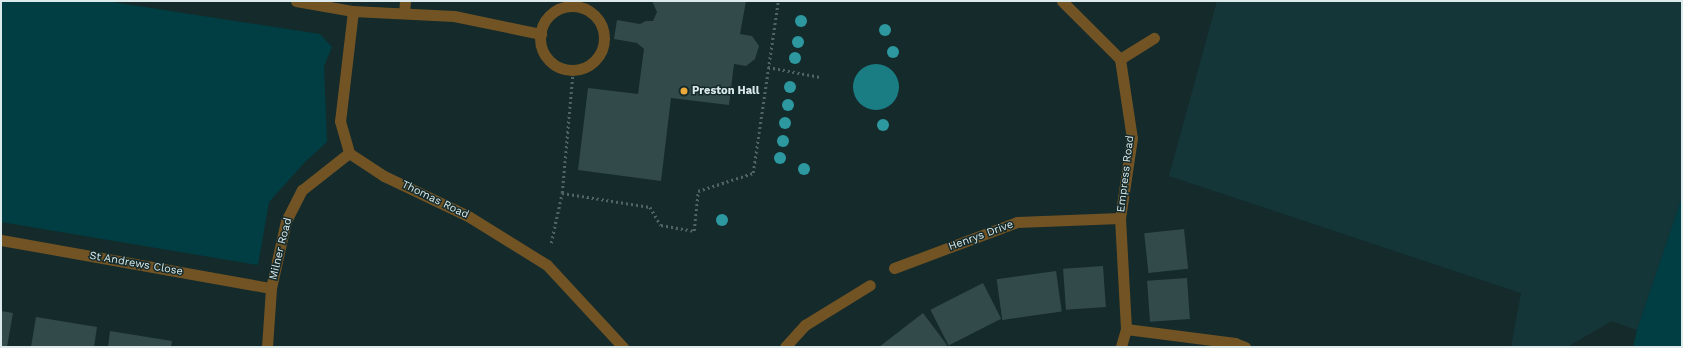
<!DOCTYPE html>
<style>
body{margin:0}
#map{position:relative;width:1683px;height:348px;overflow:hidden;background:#142a2b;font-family:"Work Sans",sans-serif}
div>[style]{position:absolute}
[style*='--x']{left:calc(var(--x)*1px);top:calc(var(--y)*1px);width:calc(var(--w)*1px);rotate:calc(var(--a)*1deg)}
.built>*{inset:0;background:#153639}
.green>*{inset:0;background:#003e43}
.water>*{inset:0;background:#1b7d84}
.round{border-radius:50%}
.building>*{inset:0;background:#334a4b;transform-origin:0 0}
.path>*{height:2.5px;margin-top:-1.25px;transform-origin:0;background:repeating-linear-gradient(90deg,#506465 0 2px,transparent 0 5px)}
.service>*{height:11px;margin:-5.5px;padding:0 5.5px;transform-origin:5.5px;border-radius:5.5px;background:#725324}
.minor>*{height:11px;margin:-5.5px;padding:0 5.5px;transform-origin:5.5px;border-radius:5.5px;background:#725324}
.minor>.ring{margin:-5.5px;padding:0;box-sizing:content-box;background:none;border:11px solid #725324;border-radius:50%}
.trees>*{width:12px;height:12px;margin:-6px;border-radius:50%;background:#2d989f}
.dots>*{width:11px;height:11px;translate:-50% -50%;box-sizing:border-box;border:2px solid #142a2b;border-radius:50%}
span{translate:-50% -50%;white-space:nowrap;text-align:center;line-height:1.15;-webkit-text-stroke:3px #142a2b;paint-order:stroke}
.poi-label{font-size:11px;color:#dceaeb;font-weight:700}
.left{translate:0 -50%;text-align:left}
.street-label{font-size:11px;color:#dceaeb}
.frame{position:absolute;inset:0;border:2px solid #dceaeb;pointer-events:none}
</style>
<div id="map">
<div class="built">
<div style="clip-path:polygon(1217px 1px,1682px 1px,1682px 197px,1637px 330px,1612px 321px,1567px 347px,1511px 347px,1521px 293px,1169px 176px)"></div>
</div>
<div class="green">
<div style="clip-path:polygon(1px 1px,106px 1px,320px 34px,332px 47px,324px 66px,327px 142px,305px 162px,269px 202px,258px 265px,1px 222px)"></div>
<div style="clip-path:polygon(1682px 197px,1682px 347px,1633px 347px,1637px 330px)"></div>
</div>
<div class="water">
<div class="round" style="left:853px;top:64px;width:46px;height:46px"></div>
</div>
<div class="building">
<div style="clip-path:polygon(652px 1px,746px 1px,740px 34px,752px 36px,759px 46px,755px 59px,746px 66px,734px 64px,729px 105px,671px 98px,661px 181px,578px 170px,588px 88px,638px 94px,644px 49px,637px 43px,614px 39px,617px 20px,640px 24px,646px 21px,653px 21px,657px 12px)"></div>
<div style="left:1184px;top:229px;width:40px;height:40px;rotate:84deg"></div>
<div style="left:1103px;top:266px;width:41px;height:40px;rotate:86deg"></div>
<div style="left:1056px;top:271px;width:41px;height:60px;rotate:82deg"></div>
<div style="left:1187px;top:278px;width:41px;height:40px;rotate:86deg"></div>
<div style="left:983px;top:283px;width:40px;height:59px;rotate:63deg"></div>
<div style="clip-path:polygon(1px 311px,13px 313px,7px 347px,1px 347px)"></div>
<div style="clip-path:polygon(923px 313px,947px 345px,945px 347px,879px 347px)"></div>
<div style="clip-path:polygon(36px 317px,97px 327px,94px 347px,31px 347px)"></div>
<div style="clip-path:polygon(110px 331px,172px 341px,171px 347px,108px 347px)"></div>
</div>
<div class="path">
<div style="--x:768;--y:67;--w:53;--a:10.9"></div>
<div style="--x:562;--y:193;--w:89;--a:9"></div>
<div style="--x:650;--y:207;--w:21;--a:59"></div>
<div style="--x:661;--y:225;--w:34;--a:10"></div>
<div style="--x:694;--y:231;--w:40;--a:-84.3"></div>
<div style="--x:698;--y:191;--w:58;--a:-18.1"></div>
<div style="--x:753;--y:173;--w:174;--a:-81.7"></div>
<div style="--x:551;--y:243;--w:51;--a:-77.6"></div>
<div style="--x:562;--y:193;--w:123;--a:-84.9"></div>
</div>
<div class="service">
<div style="--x:573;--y:6;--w:5;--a:-79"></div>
<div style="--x:404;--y:13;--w:12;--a:-85"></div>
<div style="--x:1120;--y:59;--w:40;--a:-32"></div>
</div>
<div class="minor">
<div style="--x:296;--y:1;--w:58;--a:10"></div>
<div style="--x:353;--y:11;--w:101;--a:2.8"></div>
<div style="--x:454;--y:16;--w:89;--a:11.7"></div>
<div style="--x:1062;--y:1;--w:82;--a:45"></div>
<div style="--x:1120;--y:59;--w:80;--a:81.4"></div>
<div style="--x:1132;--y:138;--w:81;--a:98.5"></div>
<div style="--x:1120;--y:218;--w:111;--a:86.9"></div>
<div style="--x:1126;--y:329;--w:19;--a:106"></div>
<div class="ring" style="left:540px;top:6px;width:53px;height:53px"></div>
<div style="--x:353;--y:11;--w:111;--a:96.7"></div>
<div style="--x:340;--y:121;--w:33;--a:74"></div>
<div style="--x:349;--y:153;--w:42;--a:33.3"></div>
<div style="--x:384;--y:176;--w:93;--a:25.5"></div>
<div style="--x:468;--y:216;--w:93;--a:31.8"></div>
<div style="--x:547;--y:265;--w:112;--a:47.2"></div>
<div style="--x:1;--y:240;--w:274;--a:10.1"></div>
<div style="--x:894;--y:268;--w:131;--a:-20.5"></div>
<div style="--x:1017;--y:222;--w:103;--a:-2.2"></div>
<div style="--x:1126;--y:329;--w:110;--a:7.3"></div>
<div style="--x:1235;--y:343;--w:11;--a:22"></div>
<div style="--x:267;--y:347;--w:59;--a:-86.1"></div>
<div style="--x:271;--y:288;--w:69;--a:-77.4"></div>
<div style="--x:286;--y:221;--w:35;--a:-63"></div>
<div style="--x:302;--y:190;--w:60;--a:-38.2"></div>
<div style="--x:785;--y:347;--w:30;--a:-48"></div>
<div style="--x:805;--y:325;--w:76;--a:-31.6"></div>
</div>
<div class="trees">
<div style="left:801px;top:21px"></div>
<div style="left:885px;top:30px"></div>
<div style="left:798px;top:42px"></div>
<div style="left:893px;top:52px"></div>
<div style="left:795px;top:58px"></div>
<div style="left:790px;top:87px"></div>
<div style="left:788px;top:105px"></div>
<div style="left:785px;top:123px"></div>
<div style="left:883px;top:125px"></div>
<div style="left:783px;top:141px"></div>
<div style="left:780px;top:158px"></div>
<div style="left:804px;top:169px"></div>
<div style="left:722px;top:220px"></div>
</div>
<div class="dots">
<div style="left:684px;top:91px;background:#eda83b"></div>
</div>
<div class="poi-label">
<span class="left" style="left:692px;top:91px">Preston Hall</span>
</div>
<div class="street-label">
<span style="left:1126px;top:174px;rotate:-83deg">Empress Road</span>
<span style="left:435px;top:200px;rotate:26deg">Thomas Road</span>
<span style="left:981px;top:236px;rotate:-20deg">Henrys Drive</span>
<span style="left:281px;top:249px;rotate:-76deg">Milner Road</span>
<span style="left:136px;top:264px;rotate:10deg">St Andrews Close</span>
</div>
<div class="frame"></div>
</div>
